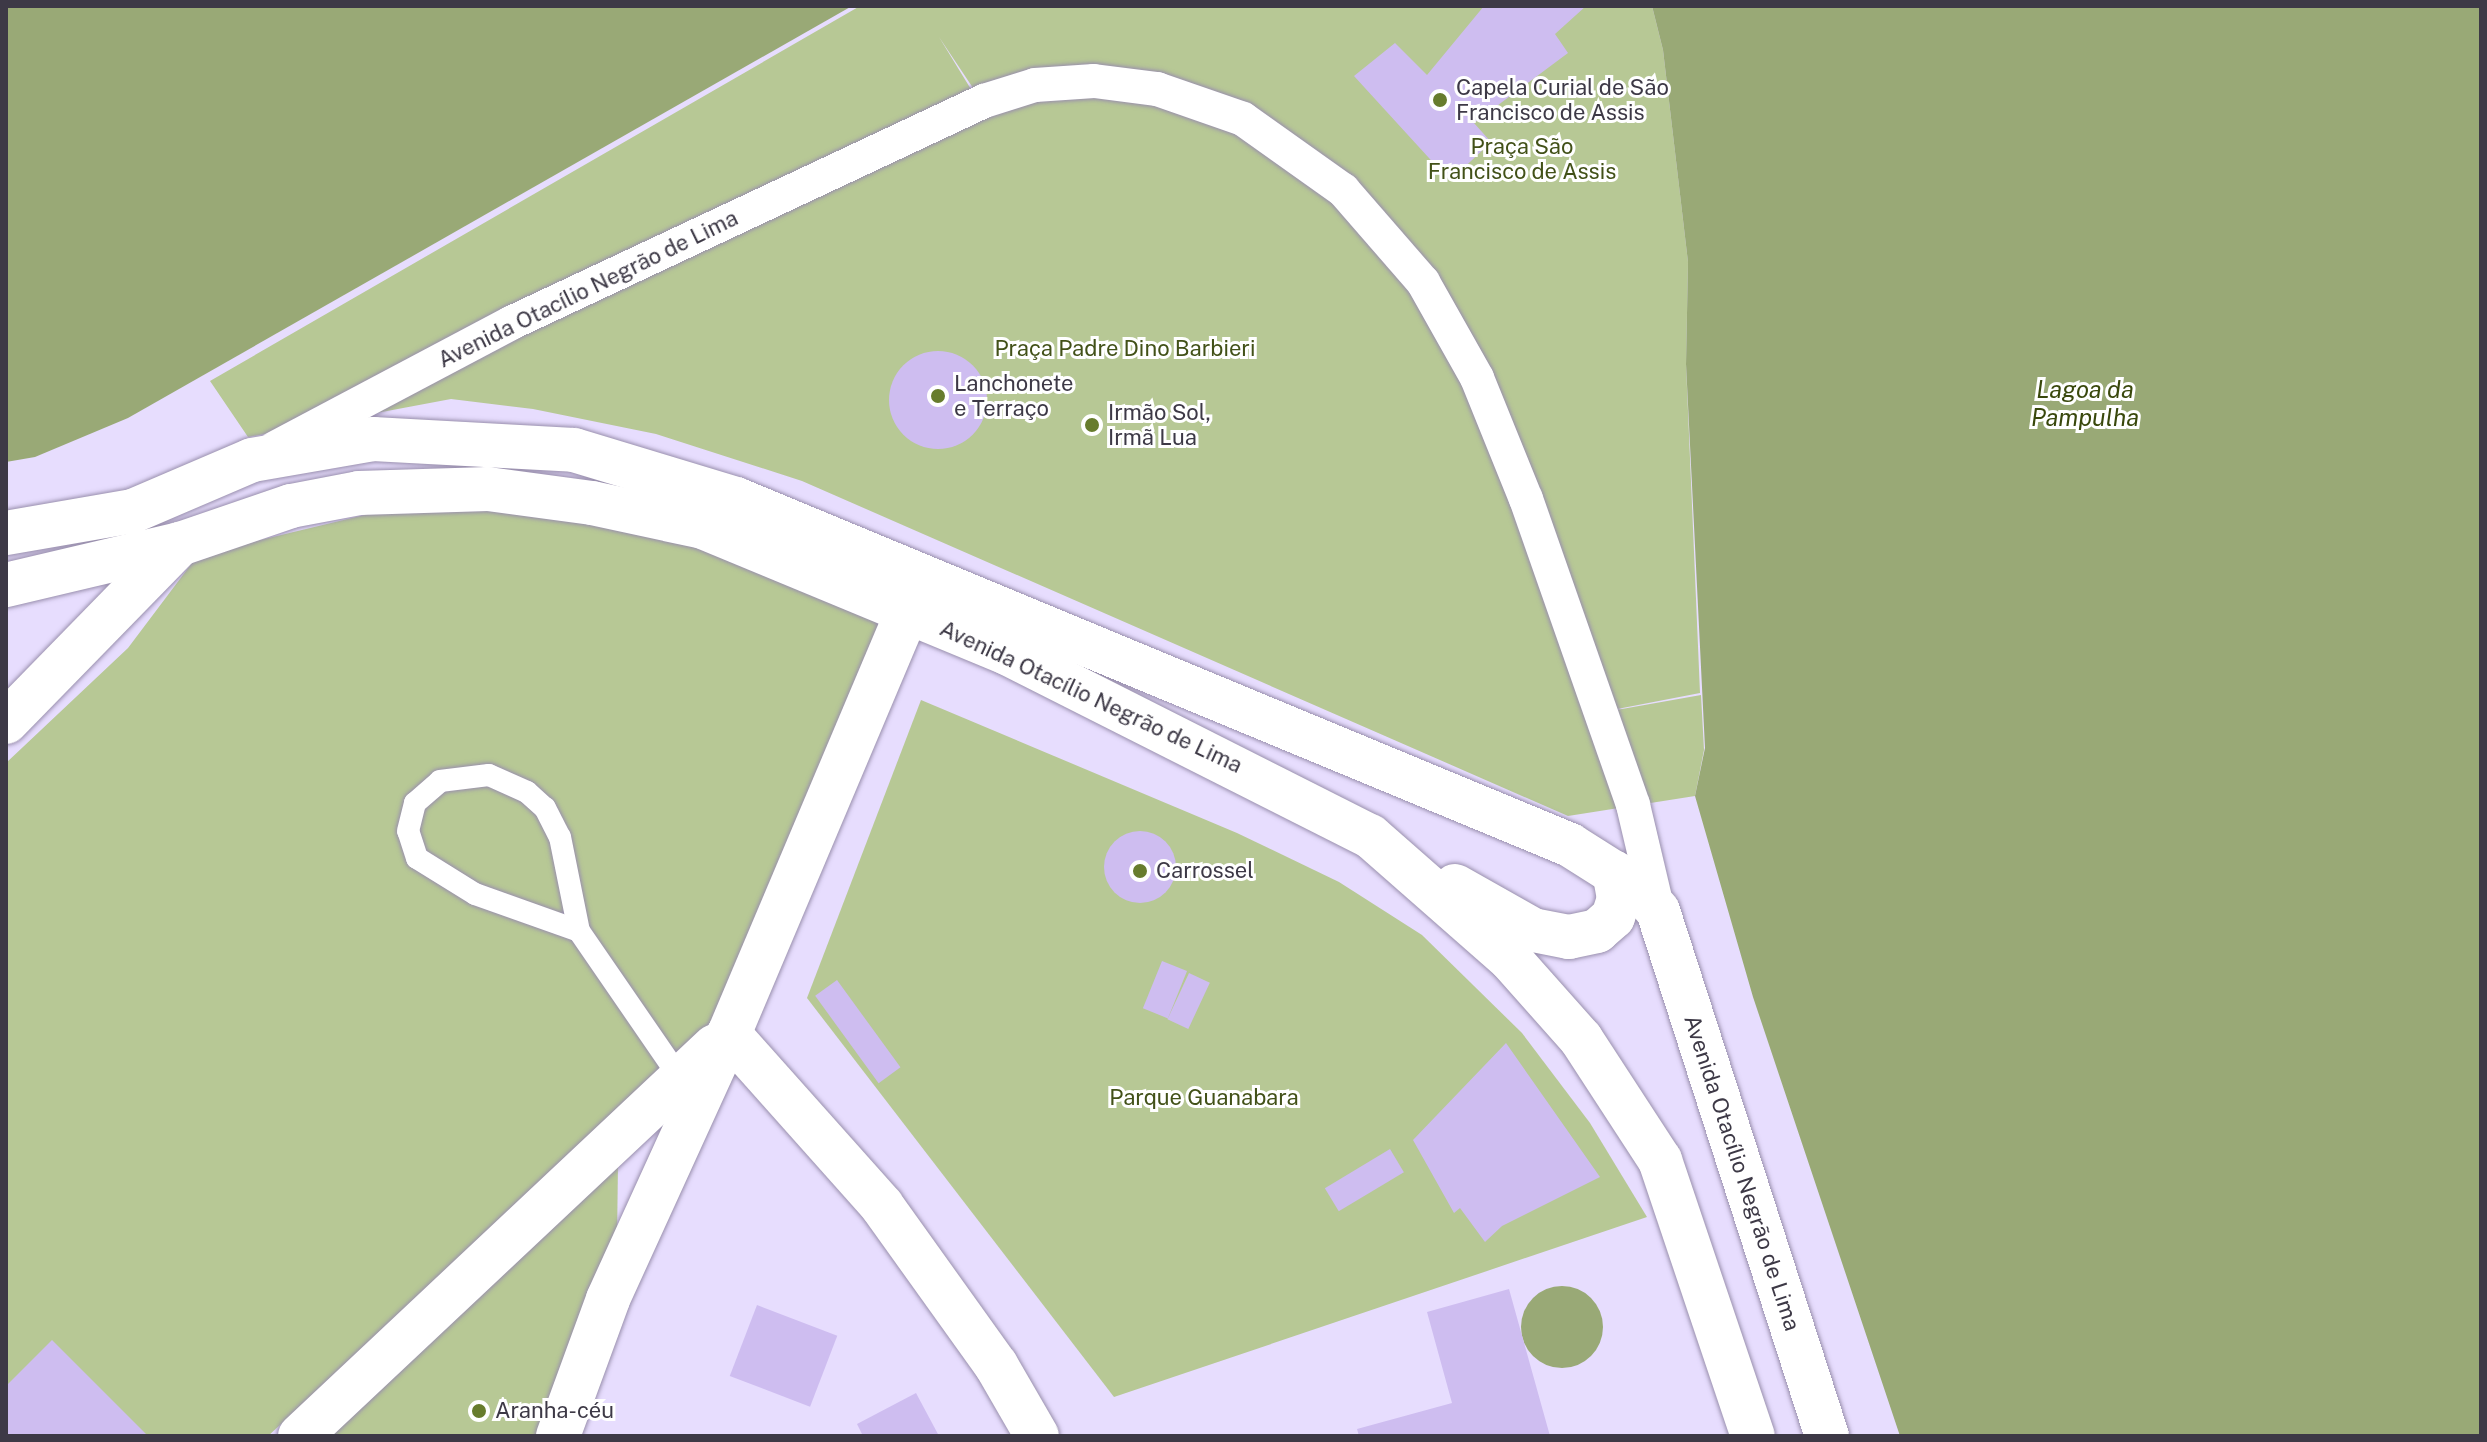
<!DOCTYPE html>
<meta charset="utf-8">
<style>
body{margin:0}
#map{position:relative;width:2487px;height:1442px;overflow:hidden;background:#e7ddfe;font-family:"Public Sans",sans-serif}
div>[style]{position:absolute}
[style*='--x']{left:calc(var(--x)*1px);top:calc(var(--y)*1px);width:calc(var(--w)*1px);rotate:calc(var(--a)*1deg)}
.green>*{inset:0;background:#b7c895}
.water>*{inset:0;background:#99a976}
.round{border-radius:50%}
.building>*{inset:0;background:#cebdf0;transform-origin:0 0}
.roads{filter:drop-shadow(0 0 2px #998fad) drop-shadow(0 0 2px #998fad)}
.service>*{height:22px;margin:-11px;padding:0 11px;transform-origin:11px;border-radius:11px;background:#fff}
.pedestrian>*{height:34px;margin:-17px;padding:0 17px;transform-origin:17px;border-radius:17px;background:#fff}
.minor>*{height:44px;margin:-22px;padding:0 22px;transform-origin:22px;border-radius:22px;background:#fff}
.tertiary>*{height:44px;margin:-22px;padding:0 22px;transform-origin:22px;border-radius:22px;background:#fff}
.dots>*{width:22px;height:22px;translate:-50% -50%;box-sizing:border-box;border:4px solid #fff;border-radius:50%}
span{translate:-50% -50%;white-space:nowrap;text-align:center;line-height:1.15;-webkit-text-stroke:6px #fff;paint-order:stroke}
.poi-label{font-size:22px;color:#3d3946}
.left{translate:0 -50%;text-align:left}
.park-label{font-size:22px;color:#425118}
.street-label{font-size:22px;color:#3d3946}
.water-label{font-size:24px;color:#39480c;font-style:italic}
.frame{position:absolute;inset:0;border:8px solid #3d3946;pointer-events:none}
</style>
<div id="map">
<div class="green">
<div style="clip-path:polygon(860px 6px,1652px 6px,1663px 50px,1688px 262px,1686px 364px,1700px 693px,1607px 711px,1482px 378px,1427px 281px,1347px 186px,1245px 117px,1158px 87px,1094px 77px,981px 100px,939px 37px,980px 104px,1093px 86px,1155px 92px,1240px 122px,1338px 193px,1381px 247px,1419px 285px,1471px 379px,1605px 712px,1701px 695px,1704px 750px,1695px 796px,1568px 816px,802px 481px,656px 434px,533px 409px,451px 399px,248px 437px,210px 381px)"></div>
<div style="clip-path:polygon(460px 492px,632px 512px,897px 601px,720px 1022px,268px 1436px,6px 1436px,6px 763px,128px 648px,198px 555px)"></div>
<div style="clip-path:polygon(921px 700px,1237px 833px,1339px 882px,1422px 935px,1522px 1033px,1590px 1123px,1647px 1217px,1114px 1397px,807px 998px)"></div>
<div style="clip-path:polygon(618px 1162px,617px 1241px,556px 1436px,325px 1436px)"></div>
</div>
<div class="water">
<div style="clip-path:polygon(6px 6px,852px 6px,128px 418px,35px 457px,6px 462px)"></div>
<div style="clip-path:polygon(1652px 6px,2481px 6px,2481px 1436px,1900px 1436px,1753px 997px,1695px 796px,1705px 748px,1686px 364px,1688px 262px,1663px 50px)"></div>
<div class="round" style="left:1521px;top:1286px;width:82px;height:82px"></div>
</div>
<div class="building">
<div style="clip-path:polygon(1484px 6px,1586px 6px,1555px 34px,1568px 53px,1474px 123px,1491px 142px,1450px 181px,1354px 76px,1395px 43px,1427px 75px)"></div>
<div class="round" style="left:889px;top:351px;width:98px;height:98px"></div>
<div class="round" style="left:1104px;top:831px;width:72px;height:72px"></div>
<div style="left:1162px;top:961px;width:27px;height:51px;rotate:22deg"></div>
<div style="left:1189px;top:973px;width:23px;height:51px;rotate:25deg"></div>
<div style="left:837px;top:980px;width:108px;height:27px;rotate:54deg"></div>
<div style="clip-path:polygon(1506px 1043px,1600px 1177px,1502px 1226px,1485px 1242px,1460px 1208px,1454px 1213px,1413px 1140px)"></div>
<div style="left:1390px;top:1149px;width:27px;height:76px;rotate:59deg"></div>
<div style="clip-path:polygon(1509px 1289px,1550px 1436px,1359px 1436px,1357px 1429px,1452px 1403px,1427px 1312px)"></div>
<div style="left:757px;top:1305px;width:86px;height:76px;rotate:21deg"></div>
<div style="clip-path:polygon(52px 1340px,148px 1436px,6px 1436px,6px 1386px)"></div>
<div style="clip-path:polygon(916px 1393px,939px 1436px,863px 1436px,857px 1424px)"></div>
</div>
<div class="roads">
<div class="service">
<div style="--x:579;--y:931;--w:110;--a:-160.4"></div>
<div style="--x:475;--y:894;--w:68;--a:-148.2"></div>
<div style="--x:417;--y:858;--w:28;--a:-108"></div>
<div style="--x:408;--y:831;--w:29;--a:-76"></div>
<div style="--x:415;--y:803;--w:33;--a:-41"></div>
<div style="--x:440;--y:781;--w:49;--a:-7"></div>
<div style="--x:489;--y:775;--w:42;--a:24.1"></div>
<div style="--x:527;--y:792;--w:24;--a:42"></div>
<div style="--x:545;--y:808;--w:33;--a:63"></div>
<div style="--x:560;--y:837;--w:96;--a:78.6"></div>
<div style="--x:579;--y:931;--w:178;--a:55.5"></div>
</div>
<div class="pedestrian">
<div style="--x:275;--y:448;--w:267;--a:-27.9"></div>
<div style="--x:511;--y:323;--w:523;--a:-25.14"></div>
<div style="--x:984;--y:101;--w:53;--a:-17.4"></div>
<div style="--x:1035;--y:85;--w:59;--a:-3.9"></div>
<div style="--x:1094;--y:81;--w:64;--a:7.2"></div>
<div style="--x:1157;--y:89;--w:91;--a:19.2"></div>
<div style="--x:1243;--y:119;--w:123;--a:35.4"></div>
<div style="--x:1343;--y:190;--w:122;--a:49"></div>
<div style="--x:1423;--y:282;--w:110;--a:60.6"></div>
<div style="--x:1477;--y:378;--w:131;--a:68"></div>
<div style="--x:1526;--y:499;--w:324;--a:70.7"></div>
<div style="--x:1633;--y:805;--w:109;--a:76.7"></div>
</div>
<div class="minor">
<div style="--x:729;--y:1034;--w:230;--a:48.3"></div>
<div style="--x:882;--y:1206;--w:196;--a:54.4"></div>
<div style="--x:996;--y:1365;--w:82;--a:60"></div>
<div style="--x:300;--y:1436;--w:569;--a:-43.22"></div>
<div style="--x:558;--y:1436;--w:146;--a:-69.9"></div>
<div style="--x:608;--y:1299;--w:291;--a:-65.5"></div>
<div style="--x:729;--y:1034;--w:457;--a:-67.1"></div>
</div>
<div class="tertiary">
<div style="--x:6;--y:533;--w:129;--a:-9.8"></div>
<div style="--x:133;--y:511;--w:129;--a:-23.2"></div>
<div style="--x:252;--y:460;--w:123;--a:-9.8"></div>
<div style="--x:373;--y:439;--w:201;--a:3.1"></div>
<div style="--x:574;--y:450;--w:169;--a:16.8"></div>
<div style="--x:736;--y:499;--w:903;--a:22.53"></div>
<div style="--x:1570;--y:845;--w:80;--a:32.3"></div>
<div style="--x:1638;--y:888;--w:30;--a:49"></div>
<div style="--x:1658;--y:911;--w:552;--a:72.16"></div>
<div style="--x:6;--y:585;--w:179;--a:-13.3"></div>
<div style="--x:180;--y:544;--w:117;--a:-18.9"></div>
<div style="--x:291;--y:506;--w:69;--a:-10.8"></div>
<div style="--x:359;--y:493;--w:129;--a:-1.8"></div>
<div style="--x:488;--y:489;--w:105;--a:7.7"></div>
<div style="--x:592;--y:503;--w:114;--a:12.2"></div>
<div style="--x:703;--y:527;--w:329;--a:22.5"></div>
<div style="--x:1007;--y:653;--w:407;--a:26.8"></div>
<div style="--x:1370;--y:836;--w:186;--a:41.3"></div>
<div style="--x:1510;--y:959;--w:107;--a:48.4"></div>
<div style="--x:1581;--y:1039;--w:145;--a:56.9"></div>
<div style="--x:1660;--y:1160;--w:291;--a:71.4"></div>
<div style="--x:6;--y:722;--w:249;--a:-45.7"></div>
<div style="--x:1455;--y:886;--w:90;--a:29.4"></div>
<div style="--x:1533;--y:930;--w:37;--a:11"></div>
<div style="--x:1569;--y:937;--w:29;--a:-12"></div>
<div style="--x:1597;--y:931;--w:21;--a:-41"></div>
<div style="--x:1613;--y:917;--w:19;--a:-72"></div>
<div style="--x:1619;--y:899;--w:27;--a:-100"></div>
</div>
</div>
<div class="dots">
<div style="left:1440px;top:100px;background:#677c2d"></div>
<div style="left:938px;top:396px;background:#677c2d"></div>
<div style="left:1092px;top:425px;background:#677c2d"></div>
<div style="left:1140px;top:871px;background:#677c2d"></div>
<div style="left:479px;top:1411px;background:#677c2d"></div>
</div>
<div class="poi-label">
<span class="left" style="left:1456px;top:100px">Capela Curial de São<br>Francisco de Assis</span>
<span class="left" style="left:954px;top:396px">Lanchonete<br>e Terraço</span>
<span class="left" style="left:1108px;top:425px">Irmão Sol,<br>Irmã Lua</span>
<span class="left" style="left:1156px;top:871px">Carrossel</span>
<span class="left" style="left:495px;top:1411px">Aranha-céu</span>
</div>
<div class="park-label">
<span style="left:1522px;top:159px">Praça São<br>Francisco de Assis</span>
<span style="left:1125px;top:349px">Praça Padre Dino Barbieri</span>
<span style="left:1204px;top:1098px">Parque Guanabara</span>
</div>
<div class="street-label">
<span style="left:588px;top:289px;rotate:-26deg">Avenida Otacílio Negrão de Lima</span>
<span style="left:1091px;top:697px;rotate:25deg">Avenida Otacílio Negrão de Lima</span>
<span style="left:1742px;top:1173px;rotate:72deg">Avenida Otacílio Negrão de Lima</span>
</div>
<div class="water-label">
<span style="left:2085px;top:404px">Lagoa da<br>Pampulha</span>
</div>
<div class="frame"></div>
</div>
